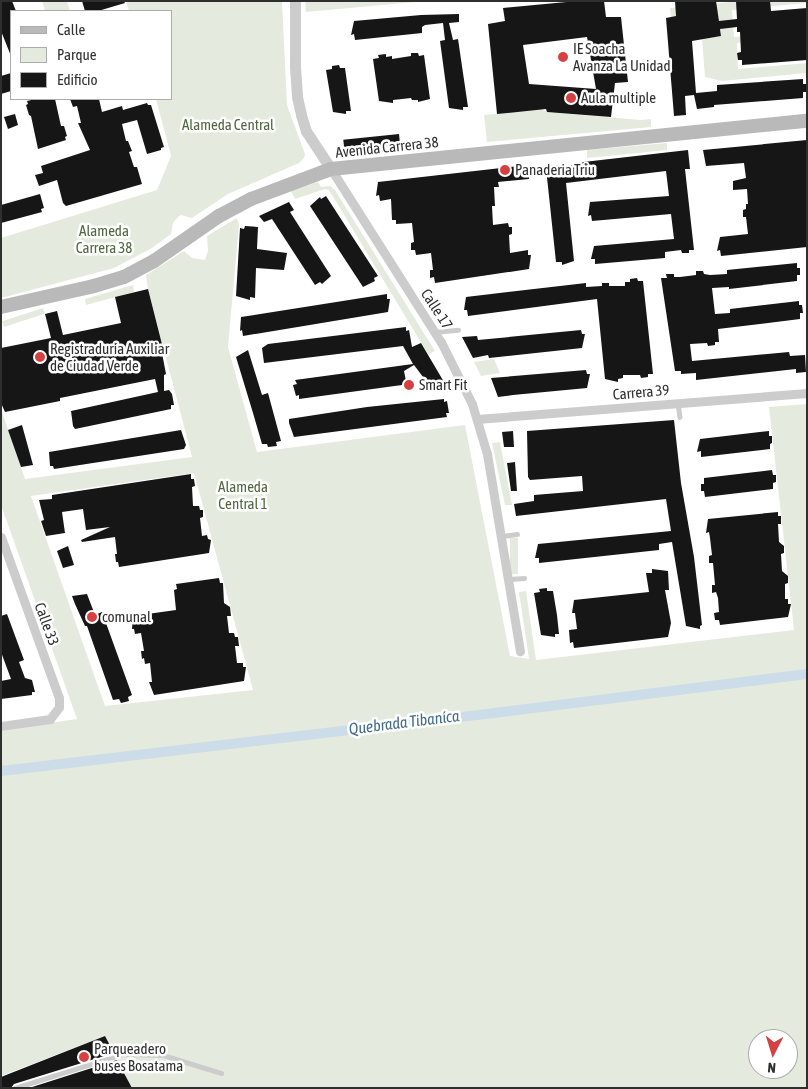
<!DOCTYPE html>
<meta charset="utf-8">
<style>
body{margin:0}
#map{position:relative;width:808px;height:1089px;overflow:hidden;background:#fff;font-family:"Asap Condensed",sans-serif}
div>[style]{position:absolute}
[style*='--x']{left:calc(var(--x)*1px);top:calc(var(--y)*1px);width:calc(var(--w)*1px);rotate:calc(var(--a)*1deg)}
.green>*{inset:0;background:#e4ebde;transform-origin:0 0}
.canal>*{height:10px;margin:-5px;padding:0 5px;transform-origin:5px;border-radius:5px;background:#ccdce9}
.building>*{inset:0;background:#161616;transform-origin:0 0}
.service>*{height:4.5px;margin:-2.25px;padding:0 2.25px;transform-origin:2.25px;border-radius:2.25px;background:#ccc}
.minor>*{height:9px;margin:-4.5px;padding:0 4.5px;transform-origin:4.5px;border-radius:4.5px;background:#ccc}
.tertiary>*{height:11px;margin:-5.5px;padding:0 5.5px;transform-origin:5.5px;border-radius:5.5px;background:#ccc}
.secondary>*{height:14px;margin:-7px;padding:0 7px;transform-origin:7px;border-radius:7px;background:#b9b9b9}
.dots>*{width:14px;height:14px;translate:-50% -50%;box-sizing:border-box;border:2px solid #fff;border-radius:50%}
span{translate:-50% -50%;white-space:nowrap;text-align:center;line-height:1.15;-webkit-text-stroke:5px #fff;paint-order:stroke}
.poi-label{font-size:15px;color:#2f2f2f}
.left{translate:0 -50%;text-align:left}
.park-label{font-size:15px;color:#506840}
.street-label{font-size:15px;color:#2f2f2f}
.water-label{font-size:16px;color:#436b8b;font-style:italic}
.frame{position:absolute;inset:0;border:2px solid #2f2f2f;pointer-events:none}
.legend{position:absolute;left:10px;top:10px;width:162px;height:90px;box-sizing:border-box;background:#fff;border:1px solid #acacac;margin:0;padding:6px 9px;list-style:none;font-size:15px;color:#2f2f2f}
.legend li{display:flex;align-items:center;gap:10px;height:25px}
.legend b{width:25px;border:1px solid #acacac}
.north{position:absolute;left:748px;top:1029px;width:50px;height:50px;box-sizing:border-box;background:#fff;border:1px solid #acacac;border-radius:50%;rotate:185deg;font-size:14px;font-weight:700;line-height:20px;text-align:center;color:#2f2f2f}
.north::after{content:'';display:block;margin:auto;width:18px;height:22px;background:#d74041;clip-path:polygon(50% 0,100% 100%,50% 72%,0 100%)}
</style>
<div id="map">
<div class="green">
<div style="clip-path:polygon(42px 1px,67px 1px,70px 11px,45px 11px)"></div>
<div style="clip-path:polygon(126px 1px,282px 1px,287px 105px,305px 154px,304px 158px,299px 163px,228px 194px,192px 218px,181px 215px,178px 217px,173px 223px,171px 234px,152px 248px,114px 268px,1px 298px,1px 238px,157px 190px,171px 156px,156px 99px,171px 99px,171px 11px,129px 11px)"></div>
<div style="clip-path:polygon(305px 1px,426px 1px,306px 12px)"></div>
<div style="clip-path:polygon(741px 1px,807px 1px,807px 3px,732px 10px,734px 37px,807px 30px,807px 37px,737px 43px,738px 69px,807px 63px,807px 73px,722px 81px,705px 77px,702px 39px,721px 36px,718px 14px,671px 17px,670px 8px)"></div>
<div style="clip-path:polygon(538px 107px,547px 112px,641px 120px,651px 119px,651px 127px,487px 142px,484px 115px,534px 110px)"></div>
<div style="clip-path:polygon(667px 143px,667px 150px,587px 158px,587px 150px)"></div>
<div style="clip-path:polygon(318px 182px,321px 187px,330px 186px,335px 190px,435px 351px,428px 354px,329px 190px,325px 189px,295px 199px,291px 191px)"></div>
<div style="clip-path:polygon(evenodd,237px 218px,239px 225px,228px 347px,257px 452px,465px 425px,510px 656px,529px 659px,519px 592px,526px 591px,536px 660px,794px 630px,769px 407px,807px 404px,807px 1088px,132px 1088px,105px 1036px,1px 1076px,1px 730px,77px 719px,1px 505px,1px 409px,25px 479px,192px 457px,148px 289px,146px 275px,184px 251px,192px 258px,205px 260px,208px 251px,207px 236px,237px 218px,194px 473px,253px 690px,105px 706px,31px 496px,194px 473px,237px 218px,758px 1039px,788px 1039px,788px 1069px,758px 1069px,758px 1039px)"></div>
<div style="clip-path:polygon(133px 285px,134px 292px,86px 305px,85px 299px)"></div>
<div style="left:43px;top:308px;width:6px;height:43px;rotate:72deg"></div>
<div style="clip-path:polygon(494px 359px,500px 373px,481px 376px,474px 362px)"></div>
<div style="clip-path:polygon(500px 442px,512px 505px,505px 505px,492px 443px)"></div>
<div style="left:510px;top:538px;width:8px;height:36px"></div>
</div>
<div class="canal">
<div style="--x:1;--y:771;--w:496;--a:-6.7"></div>
<div style="--x:494;--y:713;--w:315;--a:-7.1"></div>
</div>
<div class="building">
<div style="clip-path:polygon(1px 1px,12px 1px,16px 11px,11px 11px,11px 56px,1px 31px)"></div>
<div style="clip-path:polygon(82px 1px,124px 1px,125px 3px,98px 11px,85px 11px)"></div>
<div style="clip-path:polygon(evenodd,577px 1px,604px 1px,606px 17px,621px 17px,628px 82px,615px 83px,611px 117px,547px 112px,546px 109px,497px 114px,488px 24px,505px 21px,503px 8px,577px 1px,587px 37px,596px 89px,529px 84px,523px 45px,587px 37px)"></div>
<div style="clip-path:polygon(675px 1px,716px 1px,719px 21px,737px 19px,736px 1px,770px 1px,771px 11px,807px 8px,807px 60px,742px 65px,742px 60px,738px 60px,737px 53px,741px 52px,740px 32px,737px 32px,737px 27px,720px 29px,721px 36px,692px 41px,696px 93px,717px 91px,717px 85px,803px 79px,803px 84px,807px 84px,807px 92px,803px 92px,803px 98px,714px 105px,714px 107px,697px 109px,694px 95px,685px 96px,686px 115px,674px 116px,666px 18px,676px 16px)"></div>
<div style="clip-path:polygon(459px 14px,459px 22px,449px 23px,453px 40px,458px 39px,468px 107px,463px 107px,463px 110px,449px 108px,440px 41px,445px 40px,443px 23px,425px 25px,422px 27px,422px 33px,355px 40px,354px 34px,351px 35px,354px 21px,421px 15px)"></div>
<div style="clip-path:polygon(411px 53px,418px 53px,419px 56px,424px 55px,430px 99px,418px 102px,418px 100px,412px 100px,411px 98px,393px 100px,393px 103px,379px 101px,373px 59px,379px 58px,378px 55px,386px 54px,386px 57px,392px 56px,392px 59px,411px 56px)"></div>
<div style="clip-path:polygon(339px 65px,340px 68px,345px 68px,351px 111px,346px 111px,346px 114px,333px 112px,326px 70px,332px 69px,332px 66px)"></div>
<div style="clip-path:polygon(11px 73px,11px 91px,1px 94px,1px 76px)"></div>
<div style="clip-path:polygon(36px 99px,55px 99px,61px 126px,64px 126px,67px 136px,65px 137px,66px 140px,38px 149px,31px 116px,29px 115px,26px 105px,28px 104px,27px 101px)"></div>
<div style="clip-path:polygon(70px 99px,99px 99px,102px 112px,122px 106px,123px 110px,147px 103px,148px 105px,151px 105px,164px 147px,161px 148px,161px 150px,147px 154px,137px 120px,122px 124px,126px 141px,128px 141px,132px 151px,129px 152px,134px 167px,137px 167px,142px 184px,66px 206px,63px 203px,57px 180px,39px 186px,35px 175px,43px 173px,41px 166px,90px 150px,78px 123px,81px 123px,77px 106px,73px 107px)"></div>
<div style="clip-path:polygon(15px 114px,18px 125px,8px 129px,4px 117px)"></div>
<div style="left:399px;top:134px;width:10px;height:56px;rotate:84deg"></div>
<div style="clip-path:polygon(807px 140px,807px 247px,721px 256px,720px 250px,717px 251px,720px 237px,748px 234px,746px 217px,743px 217px,743px 210px,746px 209px,746px 204px,748px 204px,747px 189px,733px 190px,733px 181px,746px 178px,744px 163px,706px 166px,703px 150px)"></div>
<div style="clip-path:polygon(688px 150px,690px 169px,685px 169px,694px 250px,689px 250px,689px 253px,682px 253px,681px 250px,665px 252px,665px 258px,595px 264px,595px 259px,591px 259px,594px 246px,674px 239px,671px 214px,592px 221px,591px 215px,588px 216px,590px 202px,669px 196px,666px 171px,566px 183px,574px 261px,562px 265px,562px 262px,556px 262px,546px 168px,551px 167px,551px 165px,575px 165px,575px 163px)"></div>
<div style="clip-path:polygon(527px 165px,529px 179px,498px 182px,499px 187px,494px 187px,495px 206px,492px 206px,493px 225px,508px 223px,509px 227px,512px 227px,512px 234px,509px 235px,510px 253px,528px 250px,528px 255px,531px 255px,529px 269px,435px 283px,434px 277px,430px 278px,430px 270px,433px 270px,431px 253px,416px 255px,415px 250px,411px 250px,411px 243px,414px 242px,412px 223px,396px 224px,396px 220px,392px 220px,391px 199px,380px 201px,379px 195px,376px 196px,378px 182px)"></div>
<div style="clip-path:polygon(40px 194px,44px 208px,41px 209px,42px 212px,1px 223px,1px 205px)"></div>
<div style="clip-path:polygon(326px 196px,378px 276px,374px 278px,375px 281px,363px 287px,310px 206px,320px 197px,321px 199px)"></div>
<div style="clip-path:polygon(289px 202px,294px 210px,290px 212px,331px 276px,322px 284px,320px 282px,315px 285px,272px 219px,264px 222px,259px 216px)"></div>
<div style="clip-path:polygon(245px 226px,258px 227px,257px 249px,287px 253px,284px 270px,256px 268px,255px 298px,250px 297px,250px 300px,236px 296px,240px 228px,244px 229px)"></div>
<div style="clip-path:polygon(797px 263px,797px 268px,800px 268px,800px 275px,797px 275px,797px 281px,729px 289px,729px 287px,712px 288px,715px 314px,730px 313px,730px 309px,799px 301px,799px 305px,802px 305px,803px 313px,800px 313px,800px 319px,718px 329px,719px 342px,715px 342px,715px 345px,708px 346px,707px 343px,690px 344px,692px 361px,789px 352px,790px 356px,805px 355px,806px 372px,796px 373px,796px 369px,696px 380px,696px 373px,681px 374px,681px 371px,675px 371px,661px 278px,667px 278px,666px 274px,674px 274px,674px 277px,680px 277px,696px 275px,696px 271px,703px 271px,704px 274px,710px 275px,727px 274px,727px 270px)"></div>
<div style="clip-path:polygon(637px 278px,638px 281px,643px 281px,653px 374px,648px 374px,648px 377px,641px 378px,640px 375px,623px 375px,623px 378px,618px 379px,618px 382px,605px 379px,597px 299px,468px 316px,467px 310px,464px 310px,466px 297px,586px 283px,586px 287px,602px 286px,602px 283px,609px 283px,609px 286px,625px 286px,625px 282px,630px 282px,630px 279px)"></div>
<div style="clip-path:polygon(148px 289px,164px 352px,162px 353px,166px 374px,164px 375px,164px 391px,169px 390px,172px 394px,174px 405px,171px 405px,171px 409px,75px 429px,73px 426px,71px 411px,158px 392px,155px 379px,60px 398px,60px 401px,5px 412px,1px 403px,1px 348px,51px 338px,45px 314px,57px 311px,63px 335px,121px 323px,115px 297px)"></div>
<div style="clip-path:polygon(387px 294px,387px 299px,390px 299px,388px 312px,243px 336px,242px 330px,240px 331px,241px 317px)"></div>
<div style="clip-path:polygon(406px 327px,406px 331px,409px 330px,412px 347px,421px 343px,444px 382px,432px 389px,414px 365px,404px 371px,406px 381px,403px 382px,402px 385px,299px 399px,299px 395px,296px 396px,293px 385px,297px 384px,295px 380px,413px 364px,403px 346px,264px 363px,262px 348px,268px 344px)"></div>
<div style="clip-path:polygon(581px 330px,582px 334px,585px 334px,582px 348px,489px 358px,488px 355px,473px 358px,462px 337px,477px 336px,478px 340px)"></div>
<div style="clip-path:polygon(248px 350px,262px 395px,268px 393px,281px 441px,276px 442px,277px 446px,268px 447px,267px 444px,262px 444px,253px 413px,236px 357px)"></div>
<div style="clip-path:polygon(586px 370px,587px 374px,590px 374px,587px 388px,513px 395px,498px 397px,491px 378px)"></div>
<div style="clip-path:polygon(444px 399px,444px 402px,447px 401px,449px 413px,446px 413px,447px 417px,294px 437px,289px 423px,289px 419px,367px 407px)"></div>
<div style="clip-path:polygon(674px 420px,681px 483px,694px 557px,702px 625px,700px 626px,700px 629px,686px 626px,672px 542px,659px 544px,659px 550px,539px 563px,539px 558px,535px 558px,538px 544px,671px 531px,666px 499px,516px 516px,514px 504px,534px 501px,534px 495px,583px 491px,582px 476px,530px 480px,528px 477px,527px 431px)"></div>
<div style="clip-path:polygon(22px 425px,33px 465px,21px 467px,8px 430px)"></div>
<div style="clip-path:polygon(181px 430px,186px 445px,184px 449px,54px 469px,53px 466px,50px 466px,49px 452px)"></div>
<div style="clip-path:polygon(513px 431px,514px 447px,504px 447px,502px 432px)"></div>
<div style="clip-path:polygon(769px 431px,769px 436px,772px 436px,772px 443px,770px 444px,770px 449px,701px 457px,701px 451px,697px 452px,700px 439px)"></div>
<div style="clip-path:polygon(515px 462px,517px 491px,511px 491px,507px 463px)"></div>
<div style="clip-path:polygon(772px 470px,773px 475px,776px 475px,776px 482px,773px 483px,773px 489px,705px 497px,704px 491px,701px 491px,701px 484px,704px 484px,704px 478px)"></div>
<div style="clip-path:polygon(191px 474px,191px 479px,194px 479px,195px 486px,192px 487px,193px 506px,199px 506px,200px 510px,203px 510px,203px 517px,200px 518px,202px 536px,207px 535px,208px 539px,211px 540px,209px 553px,119px 567px,118px 562px,116px 562px,115px 554px,117px 554px,115px 537px,82px 542px,81px 540px,110px 527px,86px 530px,83px 509px,62px 512px,65px 533px,46px 536px,41px 521px,44px 520px,39px 500px,52px 499px,52px 495px)"></div>
<div style="clip-path:polygon(778px 512px,778px 516px,781px 516px,781px 524px,778px 524px,779px 542px,784px 546px,784px 553px,781px 554px,782px 571px,788px 576px,788px 583px,785px 584px,785px 599px,788px 599px,788px 604px,791px 604px,788px 617px,720px 625px,719px 620px,715px 620px,714px 613px,719px 612px,718px 598px,716px 592px,712px 593px,712px 585px,715px 585px,713px 563px,709px 563px,709px 556px,712px 555px,710px 538px,709px 532px,706px 533px,708px 519px)"></div>
<div style="clip-path:polygon(68px 546px,74px 565px,63px 568px,57px 551px)"></div>
<div style="clip-path:polygon(652px 569px,668px 571px,669px 590px,665px 590px,671px 623px,668px 637px,574px 648px,573px 642px,570px 643px,569px 630px,577px 629px,575px 613px,572px 613px,574px 600px,649px 592px,646px 573px,652px 573px)"></div>
<div style="clip-path:polygon(219px 578px,220px 583px,223px 583px,224px 603px,230px 607px,231px 616px,227px 616px,229px 633px,234px 633px,235px 637px,238px 637px,239px 646px,235px 646px,237px 663px,243px 663px,243px 667px,246px 667px,244px 681px,154px 695px,149px 682px,152px 682px,150px 663px,145px 664px,144px 658px,142px 659px,141px 651px,144px 651px,141px 633px,135px 634px,134px 629px,132px 629px,133px 616px,176px 610px,174px 590px,177px 589px,176px 584px)"></div>
<div style="clip-path:polygon(547px 588px,547px 591px,553px 591px,557px 615px,559px 634px,555px 634px,555px 637px,541px 635px,534px 593px,540px 592px,539px 589px)"></div>
<div style="clip-path:polygon(87px 594px,95px 615px,102px 612px,132px 695px,128px 697px,129px 701px,121px 703px,119px 699px,113px 700px,87px 626px,85px 626px,75px 604px,72px 596px)"></div>
<div style="clip-path:polygon(7px 614px,24px 660px,19px 662px,25px 678px,32px 680px,35px 692px,32px 692px,32px 695px,1px 699px,1px 681px,11px 679px,1px 652px,1px 616px)"></div>
<div style="clip-path:polygon(105px 1036px,114px 1053px,14px 1084px,11px 1088px,1px 1088px,1px 1077px)"></div>
<div style="clip-path:polygon(117px 1060px,132px 1088px,29px 1088px)"></div>
</div>
<div class="service">
<div style="--x:434;--y:332;--w:24;--a:-5"></div>
<div style="--x:448;--y:389;--w:14;--a:-25"></div>
<div style="--x:678;--y:403;--w:14;--a:82"></div>
<div style="--x:501;--y:536;--w:16;--a:-7"></div>
<div style="--x:509;--y:579;--w:15;--a:-4"></div>
<div style="--x:15;--y:1088;--w:113;--a:-17.5"></div>
<div style="--x:123;--y:1054;--w:40;--a:1.4"></div>
<div style="--x:163;--y:1055;--w:61;--a:17.2"></div>
</div>
<div class="minor">
<div style="--x:331;--y:169;--w:205;--a:57.6"></div>
<div style="--x:441;--y:342;--w:69;--a:63.4"></div>
<div style="--x:472;--y:404;--w:52;--a:73.3"></div>
<div style="--x:487;--y:454;--w:200;--a:80.5"></div>
<div style="--x:477;--y:419;--w:331;--a:-4.5"></div>
<div style="--x:1;--y:537;--w:171;--a:70.2"></div>
<div style="--x:59;--y:698;--w:9;--a:90"></div>
<div style="--x:59;--y:707;--w:15;--a:127"></div>
<div style="--x:50;--y:719;--w:49;--a:171.9"></div>
</div>
<div class="tertiary">
<div style="--x:295;--y:1;--w:66;--a:90"></div>
<div style="--x:295;--y:67;--w:30;--a:86"></div>
<div style="--x:297;--y:97;--w:18;--a:77"></div>
<div style="--x:301;--y:115;--w:17;--a:73"></div>
<div style="--x:306;--y:131;--w:45;--a:56.7"></div>
</div>
<div class="secondary">
<div style="--x:1;--y:307;--w:95;--a:-12.7"></div>
<div style="--x:94;--y:286;--w:31;--a:-17"></div>
<div style="--x:124;--y:277;--w:34;--a:-28"></div>
<div style="--x:154;--y:261;--w:79;--a:-34.7"></div>
<div style="--x:219;--y:216;--w:36;--a:-28"></div>
<div style="--x:251;--y:199;--w:85;--a:-20.6"></div>
<div style="--x:331;--y:169;--w:478;--a:-5.8"></div>
</div>
<div class="dots">
<div style="left:563px;top:57px;background:#d74041"></div>
<div style="left:571px;top:98px;background:#d74041"></div>
<div style="left:505px;top:170px;background:#d74041"></div>
<div style="left:40px;top:357px;background:#d74041"></div>
<div style="left:409px;top:385px;background:#d74041"></div>
<div style="left:92px;top:617px;background:#d74041"></div>
<div style="left:84px;top:1057px;background:#d74041"></div>
</div>
<div class="poi-label">
<span class="left" style="left:573px;top:57px">IE Soacha<br>Avanza La Unidad</span>
<span class="left" style="left:581px;top:98px">Aula multiple</span>
<span class="left" style="left:515px;top:170px">Panaderia Triu</span>
<span class="left" style="left:50px;top:357px">Registraduría Auxiliar<br>de Ciudad Verde</span>
<span class="left" style="left:419px;top:385px">Smart Fit</span>
<span class="left" style="left:102px;top:617px">comunal</span>
<span class="left" style="left:94px;top:1057px">Parqueadero<br>buses Bosatama</span>
</div>
<div class="park-label">
<span style="left:228px;top:125px">Alameda Central</span>
<span style="left:104px;top:239px">Alameda<br>Carrera 38</span>
<span style="left:243px;top:495px">Alameda<br>Central 1</span>
</div>
<div class="street-label">
<span style="left:387px;top:147px;rotate:-6deg">Avenida Carrera 38</span>
<span style="left:437px;top:309px;rotate:57deg">Calle 17</span>
<span style="left:641px;top:392px;rotate:-5deg">Carrera 39</span>
<span style="left:47px;top:624px;rotate:70deg">Calle 33</span>
</div>
<div class="water-label">
<span style="left:404px;top:722px;rotate:-7deg">Quebrada Tibaníca</span>
</div>
<div class="frame"></div>
<ul class="legend">
<li><b style="height:6px;background:#b9b9b9"></b>Calle</li>
<li><b style="height:14px;background:#e4ebde"></b>Parque</li>
<li><b style="height:14px;background:#161616"></b>Edificio</li>
</ul>
<div class="north">N</div>
</div>
